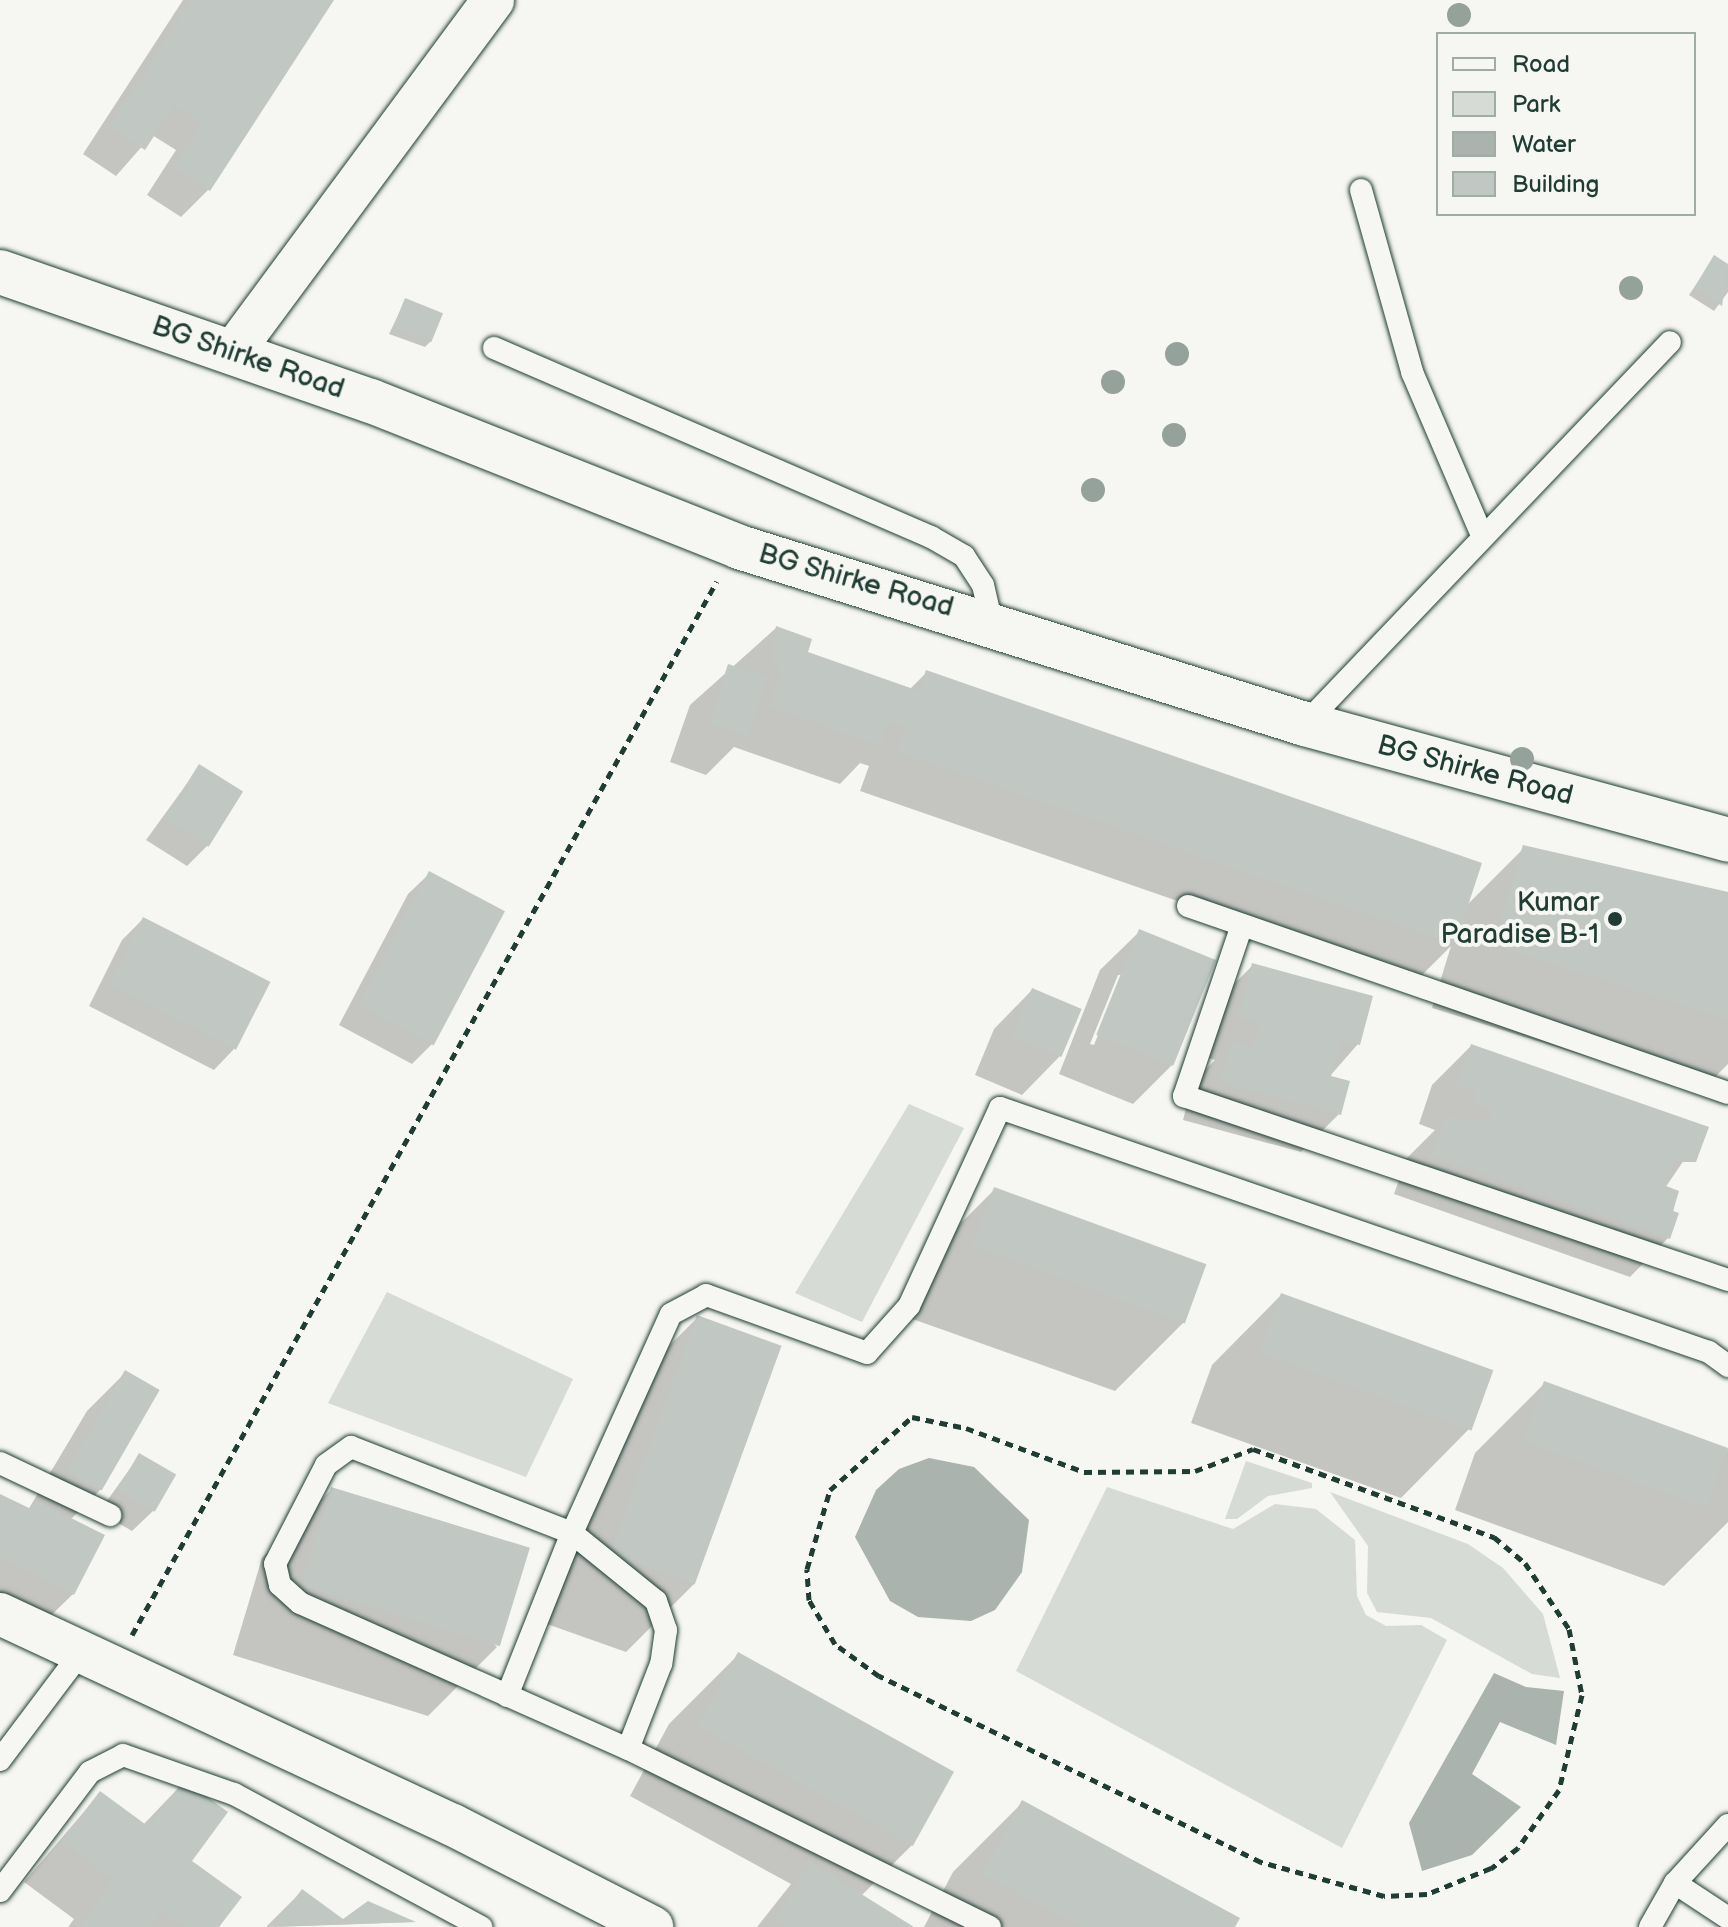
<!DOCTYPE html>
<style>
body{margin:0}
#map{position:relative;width:1728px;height:1927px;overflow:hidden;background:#f6f6f2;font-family:"Balsamiq Sans",sans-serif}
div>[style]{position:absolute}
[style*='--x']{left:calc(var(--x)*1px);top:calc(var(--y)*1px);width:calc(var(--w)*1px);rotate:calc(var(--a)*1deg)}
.green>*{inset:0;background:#d6dbd6}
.water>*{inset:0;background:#aab3ae}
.shadow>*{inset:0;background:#0003}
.building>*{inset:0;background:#c1c8c3;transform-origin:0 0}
.path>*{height:5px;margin-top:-2.5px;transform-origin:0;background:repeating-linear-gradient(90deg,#1f3d34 0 8px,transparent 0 14px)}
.roads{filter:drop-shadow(0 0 2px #1f3d34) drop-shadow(0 0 2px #1f3d34)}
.lane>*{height:22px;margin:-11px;padding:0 11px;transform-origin:11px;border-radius:11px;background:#f6f6f2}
.street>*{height:42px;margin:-21px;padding:0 21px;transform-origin:21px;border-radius:21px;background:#f6f6f2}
.secondary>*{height:44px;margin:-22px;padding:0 22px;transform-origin:22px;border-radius:22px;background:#f6f6f2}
.trees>*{width:24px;height:24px;margin:-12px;border-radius:50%;background:#94a29b}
.dots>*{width:22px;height:22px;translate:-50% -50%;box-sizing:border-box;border:4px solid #f6f6f2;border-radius:50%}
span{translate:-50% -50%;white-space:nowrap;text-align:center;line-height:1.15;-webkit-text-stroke:8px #f6f6f2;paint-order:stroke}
.street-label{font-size:28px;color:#1f3d34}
.poi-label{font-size:28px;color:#1f3d34}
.right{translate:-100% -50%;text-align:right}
.legend{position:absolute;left:1436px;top:32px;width:260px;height:184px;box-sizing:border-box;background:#f6f6f2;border:2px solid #a0aca6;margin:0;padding:10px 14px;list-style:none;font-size:24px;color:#1f3d34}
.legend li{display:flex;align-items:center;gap:16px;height:40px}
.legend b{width:40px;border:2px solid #a0aca6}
</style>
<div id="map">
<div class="green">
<div style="clip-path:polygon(909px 1104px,964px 1128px,862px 1322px,795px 1293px)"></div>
<div style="clip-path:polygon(387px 1292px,573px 1379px,526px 1477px,328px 1403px)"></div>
<div style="clip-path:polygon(1246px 1461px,1312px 1483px,1312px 1488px,1268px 1496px,1237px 1519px,1225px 1519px)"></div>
<div style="clip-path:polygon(1107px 1487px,1233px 1529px,1275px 1504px,1316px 1509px,1355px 1540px,1357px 1596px,1366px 1615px,1386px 1626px,1421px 1625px,1447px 1640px,1342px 1848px,1016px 1671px)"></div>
<div style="clip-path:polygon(1330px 1492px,1468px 1544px,1503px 1568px,1543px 1614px,1560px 1678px,1532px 1674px,1431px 1618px,1377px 1612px,1367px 1593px,1368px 1546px)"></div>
</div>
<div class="water">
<div style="clip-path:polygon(929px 1458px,974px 1467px,1029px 1520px,1022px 1572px,995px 1610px,971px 1621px,918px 1617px,890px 1601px,855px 1537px,876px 1490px,899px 1469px)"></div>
<div style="clip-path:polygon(1494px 1673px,1526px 1687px,1564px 1691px,1556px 1745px,1500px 1722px,1472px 1774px,1521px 1807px,1472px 1855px,1422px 1871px,1409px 1823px)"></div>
</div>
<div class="shadow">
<div style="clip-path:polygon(183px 0,332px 0,208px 190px,181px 217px,147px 195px,176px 150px,152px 135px,116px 176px,83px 154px)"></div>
<div style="clip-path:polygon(1714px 258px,1728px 266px,1728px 292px,1714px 311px,1689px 295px)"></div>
<div style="clip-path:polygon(405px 301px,431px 341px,425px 347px,389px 334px)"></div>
<div style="clip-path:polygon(776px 628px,805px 653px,909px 690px,926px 673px,1466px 906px,1524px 848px,1728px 897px,1728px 1064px,1700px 1092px,1432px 1008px,1451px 946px,1414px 983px,860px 791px,869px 766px,860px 763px,840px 784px,734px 747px,706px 775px,670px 762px,690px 705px)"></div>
<div style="clip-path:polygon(199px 767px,208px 845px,187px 866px,146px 840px)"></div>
<div style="clip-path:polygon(429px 874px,432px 1044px,412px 1064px,339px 1025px,408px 894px)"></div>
<div style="clip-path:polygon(143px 919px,234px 1049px,214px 1070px,89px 1006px,122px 940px)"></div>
<div style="clip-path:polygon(evenodd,1139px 932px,1172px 1065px,1133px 1104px,1059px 1074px,1100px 970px,1139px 932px,1118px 975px,1122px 975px,1094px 1045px,1090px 1044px,1118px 975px)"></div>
<div style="clip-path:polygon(1253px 965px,1358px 1044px,1329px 1077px,1339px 1114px,1301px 1152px,1183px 1120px,1193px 1082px,1215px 1060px,1200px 1056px,1214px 1004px)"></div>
<div style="clip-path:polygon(1032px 990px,1060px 1056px,1022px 1095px,975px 1075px,994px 1029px)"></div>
<div style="clip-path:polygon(1471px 1046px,1706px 1128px,1665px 1188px,1677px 1192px,1668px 1238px,1630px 1277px,1394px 1194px,1407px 1158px,1435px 1130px,1419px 1124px,1432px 1085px)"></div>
<div style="clip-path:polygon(995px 1189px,1184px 1322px,1115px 1391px,904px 1316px,926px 1258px)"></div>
<div style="clip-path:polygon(1281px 1295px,1470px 1428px,1401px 1498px,1191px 1423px,1212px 1365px)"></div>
<div style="clip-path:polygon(697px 1318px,695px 1583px,626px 1652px,544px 1623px,628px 1387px)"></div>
<div style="clip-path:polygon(126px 1372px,101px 1489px,70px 1520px,73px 1594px,34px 1632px,0 1615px,0 1496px,28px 1510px,87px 1411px)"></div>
<div style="clip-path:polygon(1544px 1384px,1728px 1450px,1728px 1522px,1664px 1586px,1455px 1510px,1475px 1453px)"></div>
<div style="clip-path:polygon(139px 1456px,153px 1511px,132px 1531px,99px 1512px)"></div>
<div style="clip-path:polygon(332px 1489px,497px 1647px,428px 1716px,233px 1655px,262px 1558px)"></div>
<div style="clip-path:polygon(738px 1655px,913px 1844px,861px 1896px,910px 1927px,757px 1927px,791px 1884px,630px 1796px,669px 1724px)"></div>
<div style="clip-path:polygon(184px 1782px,189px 1861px,217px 1927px,68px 1927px,74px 1919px,24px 1882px,100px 1793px,143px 1825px)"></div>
<div style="clip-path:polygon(1023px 1802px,1232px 1927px,924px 1927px,953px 1872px)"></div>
<div style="clip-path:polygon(302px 1891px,343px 1921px,368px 1903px,413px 1922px,266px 1927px)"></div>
</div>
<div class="building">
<div style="clip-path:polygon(191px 0,334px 0,210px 191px,173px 167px,201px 123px,174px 105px,145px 150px,109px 127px)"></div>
<div style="clip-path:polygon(1714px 255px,1728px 264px,1722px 306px,1694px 288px)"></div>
<div style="left:405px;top:298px;width:41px;height:31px;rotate:22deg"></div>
<div style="clip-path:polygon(776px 626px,812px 639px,808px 652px,919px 691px,926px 670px,1482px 863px,1455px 945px,897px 752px,906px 727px,888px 721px,880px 746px,769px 707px,780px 674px,772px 655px)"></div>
<div style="left:728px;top:664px;width:41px;height:63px;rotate:18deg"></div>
<div style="left:199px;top:764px;width:52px;height:65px;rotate:32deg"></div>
<div style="clip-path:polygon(1523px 845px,1728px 892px,1728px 1020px,1493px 945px)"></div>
<div style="left:429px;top:871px;width:86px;height:152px;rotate:28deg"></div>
<div style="left:143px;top:917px;width:143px;height:76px;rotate:27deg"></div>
<div style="left:1139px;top:929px;width:83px;height:114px;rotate:22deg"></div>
<div style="clip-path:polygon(1252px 963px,1373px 996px,1360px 1045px,1341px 1041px,1331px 1076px,1350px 1081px,1341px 1115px,1220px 1082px,1231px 1041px,1253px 1047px,1259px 1023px,1238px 1017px)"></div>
<div style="left:1032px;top:988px;width:54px;height:52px;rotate:23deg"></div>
<div style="clip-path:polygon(1471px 1044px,1709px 1127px,1696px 1162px,1674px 1162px,1666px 1186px,1679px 1191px,1673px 1211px,1679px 1213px,1670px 1239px,1432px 1156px,1445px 1117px,1490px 1121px,1493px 1109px,1472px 1103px,1476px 1092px,1456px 1085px)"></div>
<div style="left:994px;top:1187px;width:226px;height:63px;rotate:20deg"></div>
<div style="left:1281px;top:1293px;width:226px;height:64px;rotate:20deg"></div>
<div style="left:697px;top:1315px;width:90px;height:254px;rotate:20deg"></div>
<div style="left:125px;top:1370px;width:40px;height:116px;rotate:30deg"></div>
<div style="left:1544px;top:1381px;width:196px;height:64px;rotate:20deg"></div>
<div style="left:139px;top:1453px;width:43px;height:43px;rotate:30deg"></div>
<div style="left:331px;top:1487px;width:208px;height:103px;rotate:17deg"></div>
<div style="clip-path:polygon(0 1494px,31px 1509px,35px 1500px,105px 1535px,74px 1595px,0 1557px)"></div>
<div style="left:738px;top:1652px;width:247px;height:85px;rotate:29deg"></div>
<div style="clip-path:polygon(184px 1780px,228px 1812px,192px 1861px,242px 1897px,219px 1927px,184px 1927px,162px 1911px,149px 1927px,80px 1927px,112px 1879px,61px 1842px,100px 1791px,149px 1827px)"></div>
<div style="clip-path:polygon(1022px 1800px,1240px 1918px,1235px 1927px,1080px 1927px,982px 1874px)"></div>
<div style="clip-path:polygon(810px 1862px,914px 1927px,785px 1927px,774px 1919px)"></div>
<div style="clip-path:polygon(302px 1889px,343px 1919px,368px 1901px,416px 1922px,274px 1927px)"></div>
</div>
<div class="path">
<div style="--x:912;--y:1417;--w:55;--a:11.5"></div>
<div style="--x:966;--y:1428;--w:126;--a:20.4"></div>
<div style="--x:1084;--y:1472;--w:111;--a:-0.5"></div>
<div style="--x:1195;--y:1471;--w:62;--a:-20.8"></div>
<div style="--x:1253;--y:1449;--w:257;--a:20.1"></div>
<div style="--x:1494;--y:1537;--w:40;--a:40"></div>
<div style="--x:1525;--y:1563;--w:79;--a:56.3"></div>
<div style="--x:1569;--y:1629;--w:67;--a:78.9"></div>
<div style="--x:1582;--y:1695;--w:98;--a:103.6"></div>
<div style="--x:1559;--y:1790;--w:71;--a:125.3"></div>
<div style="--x:1518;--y:1848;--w:34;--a:143"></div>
<div style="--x:1491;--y:1868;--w:69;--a:157.9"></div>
<div style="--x:1427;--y:1894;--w:43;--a:177.3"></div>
<div style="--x:1384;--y:1896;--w:128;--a:-164.5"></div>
<div style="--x:1261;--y:1862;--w:425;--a:-154"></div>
<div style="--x:879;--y:1676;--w:54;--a:-144"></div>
<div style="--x:835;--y:1644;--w:51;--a:-120.6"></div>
<div style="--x:809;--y:1600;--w:31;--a:-94"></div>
<div style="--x:807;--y:1569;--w:82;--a:-73.8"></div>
<div style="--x:830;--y:1490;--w:110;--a:-41.7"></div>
<div style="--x:132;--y:1635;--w:1205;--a:-60.97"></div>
</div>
<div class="roads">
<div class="lane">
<div style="--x:1361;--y:190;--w:189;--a:74.3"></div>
<div style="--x:1412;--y:372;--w:175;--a:66.8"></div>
<div style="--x:494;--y:348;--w:476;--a:23.4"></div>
<div style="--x:931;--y:537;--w:38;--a:30"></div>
<div style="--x:964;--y:556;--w:35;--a:57"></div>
<div style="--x:983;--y:585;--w:37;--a:77"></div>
<div style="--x:1305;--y:724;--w:528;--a:-46.3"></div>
<div style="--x:1188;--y:906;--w:571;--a:19.1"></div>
<div style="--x:1242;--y:925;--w:181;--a:108.7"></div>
<div style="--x:1184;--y:1096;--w:574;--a:18.69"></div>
<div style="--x:0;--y:1463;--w:122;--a:25.3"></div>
<div style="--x:507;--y:1696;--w:175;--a:-68.3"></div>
<div style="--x:572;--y:1533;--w:108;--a:39"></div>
<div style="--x:656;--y:1601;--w:31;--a:71"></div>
<div style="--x:666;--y:1630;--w:34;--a:98"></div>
<div style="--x:661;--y:1664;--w:91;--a:111.2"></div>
<div style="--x:0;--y:1760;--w:136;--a:-53"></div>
<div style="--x:1728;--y:1825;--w:79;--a:132.4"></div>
<div style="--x:1675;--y:1883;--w:64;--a:33.4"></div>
<div style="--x:0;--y:1891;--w:149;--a:-52.9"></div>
<div style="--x:90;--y:1772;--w:37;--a:-27"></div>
<div style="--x:123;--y:1755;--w:118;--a:19.4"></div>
<div style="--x:234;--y:1794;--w:281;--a:28.3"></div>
<div style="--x:990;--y:1927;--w:403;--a:-153.8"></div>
<div style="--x:628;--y:1749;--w:359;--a:-156"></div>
<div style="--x:300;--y:1603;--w:27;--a:-138"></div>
<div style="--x:280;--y:1585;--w:22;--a:-103"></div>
<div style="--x:275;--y:1564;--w:111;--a:-62.7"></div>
<div style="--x:326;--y:1465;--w:31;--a:-36"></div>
<div style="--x:351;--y:1447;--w:237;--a:21.3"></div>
<div style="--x:572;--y:1533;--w:240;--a:-65.7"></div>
<div style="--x:671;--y:1314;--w:40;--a:-28"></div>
<div style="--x:706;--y:1295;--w:171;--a:19.8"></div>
<div style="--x:867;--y:1353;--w:63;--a:-48.2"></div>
<div style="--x:909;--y:1306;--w:218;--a:-65.3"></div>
<div style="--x:1000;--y:1108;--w:750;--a:18.99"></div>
<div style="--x:1709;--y:1352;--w:24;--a:36"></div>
<div style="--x:1650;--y:1927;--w:51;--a:-60.4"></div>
</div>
<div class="street">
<div style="--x:232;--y:353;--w:439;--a:-53.5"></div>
<div style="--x:0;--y:1614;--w:500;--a:25"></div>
<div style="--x:453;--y:1825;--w:224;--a:27.1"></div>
</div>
<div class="secondary">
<div style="--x:0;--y:272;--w:393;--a:19.2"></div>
<div style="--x:371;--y:401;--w:396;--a:21.6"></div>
<div style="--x:739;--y:547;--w:593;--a:17.37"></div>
<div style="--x:1305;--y:724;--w:439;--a:15.3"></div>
</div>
</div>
<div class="trees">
<div style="left:1459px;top:15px"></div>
<div style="left:1631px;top:288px"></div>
<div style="left:1177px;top:354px"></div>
<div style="left:1113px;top:382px"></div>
<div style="left:1174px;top:435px"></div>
<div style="left:1093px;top:490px"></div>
<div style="left:1522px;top:759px"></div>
</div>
<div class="dots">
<div style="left:1615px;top:919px;background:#1f3d34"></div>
</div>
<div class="street-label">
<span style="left:248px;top:358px;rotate:19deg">BG Shirke Road</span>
<span style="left:856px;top:581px;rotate:16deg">BG Shirke Road</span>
<span style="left:1475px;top:771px;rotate:15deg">BG Shirke Road</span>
</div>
<div class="poi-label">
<span class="right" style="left:1599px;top:919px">Kumar<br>Paradise B-1</span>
</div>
<ul class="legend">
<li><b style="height:10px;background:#f6f6f2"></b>Road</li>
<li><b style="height:22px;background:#d6dbd6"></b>Park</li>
<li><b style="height:22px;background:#aab3ae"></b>Water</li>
<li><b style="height:22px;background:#c1c8c3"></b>Building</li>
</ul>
</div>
